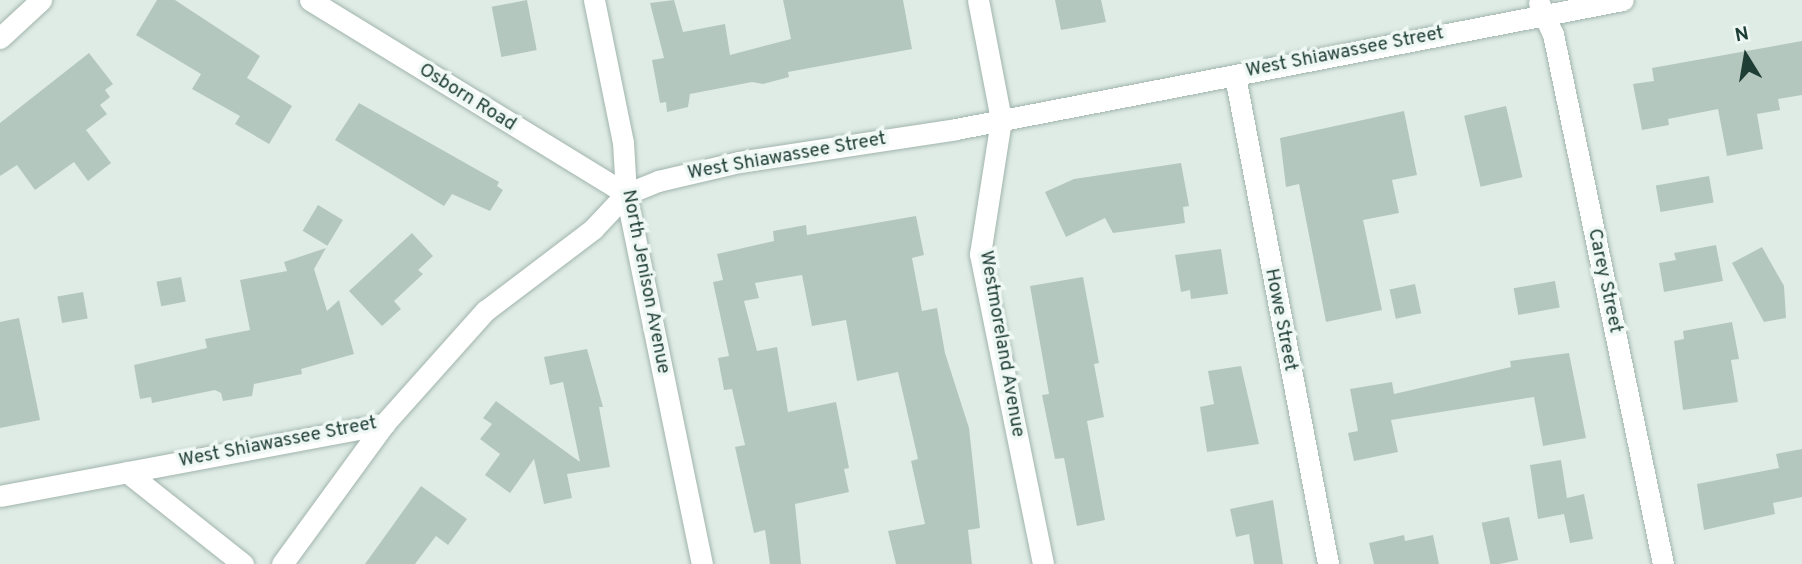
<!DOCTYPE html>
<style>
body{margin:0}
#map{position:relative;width:1802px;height:564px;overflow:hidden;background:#dfece6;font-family:Overpass,sans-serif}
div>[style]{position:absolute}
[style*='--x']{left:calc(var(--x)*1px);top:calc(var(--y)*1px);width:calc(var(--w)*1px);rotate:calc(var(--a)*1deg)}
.building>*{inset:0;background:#b4c7bf;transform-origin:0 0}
.roads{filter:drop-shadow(0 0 2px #a1b4ad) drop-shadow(0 0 2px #a1b4ad)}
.minor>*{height:21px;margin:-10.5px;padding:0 10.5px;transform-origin:10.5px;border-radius:10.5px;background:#fff}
span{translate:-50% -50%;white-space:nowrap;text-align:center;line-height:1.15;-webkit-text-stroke:7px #eff8f4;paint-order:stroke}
.street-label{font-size:19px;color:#1e3d35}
.north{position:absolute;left:1711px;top:21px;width:70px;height:70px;-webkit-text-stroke:5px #eff8f4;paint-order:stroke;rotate:349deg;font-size:19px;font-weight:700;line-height:28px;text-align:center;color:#1e3d35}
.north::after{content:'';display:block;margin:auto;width:24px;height:32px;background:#1e3d35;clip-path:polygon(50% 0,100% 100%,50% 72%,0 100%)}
</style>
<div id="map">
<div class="building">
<div style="clip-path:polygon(157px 0,175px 0,260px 56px,247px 78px,292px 106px,269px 144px,235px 124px,240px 116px,192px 89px,201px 74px,136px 35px)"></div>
<div style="left:527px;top:0;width:51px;height:36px;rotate:79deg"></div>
<div style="clip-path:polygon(674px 0,683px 32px,725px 24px,730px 55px,791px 39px,783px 0,903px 0,912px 49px,788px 72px,789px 77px,763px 84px,752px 82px,690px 94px,688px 107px,667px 112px,666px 102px,660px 103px,652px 60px,664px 58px,650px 3px)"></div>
<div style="clip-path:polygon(1055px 0,1101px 0,1106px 22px,1061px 30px)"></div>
<div style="clip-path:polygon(1802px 41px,1802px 95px,1778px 99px,1780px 110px,1757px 114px,1763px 149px,1727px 156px,1718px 109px,1668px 119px,1669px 125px,1642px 130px,1633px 84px,1654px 81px,1652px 68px)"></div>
<div style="clip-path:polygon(89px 53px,113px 84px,105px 90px,110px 97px,100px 105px,107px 114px,86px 130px,111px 163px,88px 181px,74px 162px,35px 190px,17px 165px,0 176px,0 123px)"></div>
<div style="clip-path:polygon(359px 103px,499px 182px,497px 186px,503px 190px,490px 211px,452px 194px,444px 206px,335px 140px)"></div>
<div style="left:1506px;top:106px;width:73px;height:43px;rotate:77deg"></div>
<div style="clip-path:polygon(1404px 111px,1417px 175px,1392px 180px,1399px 213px,1363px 220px,1382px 310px,1326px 322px,1299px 184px,1286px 187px,1280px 138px)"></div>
<div style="clip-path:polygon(1181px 163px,1189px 206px,1183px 207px,1185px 223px,1113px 233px,1105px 218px,1066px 237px,1045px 192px,1074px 179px)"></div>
<div style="left:1709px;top:176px;width:27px;height:54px;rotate:80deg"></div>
<div style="left:318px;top:205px;width:29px;height:30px;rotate:31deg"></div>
<div style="clip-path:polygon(916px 216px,924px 255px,912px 258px,922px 311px,937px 308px,945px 353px,969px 428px,980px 528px,968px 530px,972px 564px,896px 564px,888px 531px,925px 524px,911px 461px,918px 459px,898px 372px,857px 381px,846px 320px,812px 326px,802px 275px,755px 283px,759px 298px,744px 301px,757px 351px,777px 347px,788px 412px,836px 402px,849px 468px,844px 469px,849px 492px,795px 504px,801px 564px,770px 564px,765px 530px,754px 533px,735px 447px,745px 445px,732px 389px,724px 390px,718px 358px,729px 356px,713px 282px,723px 280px,717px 254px,774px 241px,773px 231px,806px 225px,807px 235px)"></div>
<div style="clip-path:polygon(412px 233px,433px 256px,418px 270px,423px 274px,394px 301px,401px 309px,382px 326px,349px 291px)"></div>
<div style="clip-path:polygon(1716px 245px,1723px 281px,1664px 292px,1659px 263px,1676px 260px,1674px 253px)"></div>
<div style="clip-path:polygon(1762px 247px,1784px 286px,1786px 318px,1764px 322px,1732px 263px)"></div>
<div style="clip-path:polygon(326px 248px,314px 269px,327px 311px,339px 300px,354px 354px,301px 369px,302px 374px,254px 384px,252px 396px,223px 401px,221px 393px,215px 390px,152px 403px,151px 397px,140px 399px,134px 365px,207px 348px,205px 339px,250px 330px,240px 280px,287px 271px,284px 262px)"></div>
<div style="clip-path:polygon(1221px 249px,1228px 294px,1191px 299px,1190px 290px,1181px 292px,1175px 255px)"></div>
<div style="left:181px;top:277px;width:25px;height:25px;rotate:79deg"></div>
<div style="clip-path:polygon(1083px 277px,1099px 363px,1094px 364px,1104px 417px,1087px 421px,1105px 520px,1077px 526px,1064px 458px,1055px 459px,1042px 395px,1049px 394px,1030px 286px)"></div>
<div style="left:1555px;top:281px;width:27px;height:42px;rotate:80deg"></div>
<div style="left:1415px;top:284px;width:30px;height:26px;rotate:78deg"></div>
<div style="left:83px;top:292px;width:27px;height:26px;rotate:80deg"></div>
<div style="clip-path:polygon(19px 318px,40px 420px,0 428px,0 322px)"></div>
<div style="clip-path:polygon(1732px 322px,1739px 359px,1731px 360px,1738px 402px,1683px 410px,1674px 341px,1684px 339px,1683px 331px)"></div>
<div style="clip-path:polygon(587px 349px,603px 407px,599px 407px,610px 467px,567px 474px,572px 498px,544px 504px,534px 459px,510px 493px,485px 475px,500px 454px,480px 439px,492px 424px,483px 418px,496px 401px,580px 462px,563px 382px,550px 385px,544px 357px)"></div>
<div style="clip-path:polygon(1569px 353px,1586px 438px,1543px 446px,1534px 397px,1391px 420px,1398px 452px,1354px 461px,1348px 433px,1358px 431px,1350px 389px,1392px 382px,1394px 394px,1511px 367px,1510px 361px)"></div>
<div style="clip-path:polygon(1241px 366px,1259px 444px,1207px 452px,1200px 407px,1214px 404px,1208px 371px)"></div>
<div style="clip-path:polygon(1802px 449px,1802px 497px,1773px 503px,1775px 514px,1704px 530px,1697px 484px,1779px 468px,1776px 454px)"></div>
<div style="clip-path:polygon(1561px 460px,1567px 498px,1584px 494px,1593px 539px,1570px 543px,1564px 514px,1538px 519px,1530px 465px)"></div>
<div style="clip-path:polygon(421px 486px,467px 519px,448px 545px,436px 536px,415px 564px,365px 564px)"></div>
<div style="clip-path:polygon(1273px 500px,1283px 564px,1254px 564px,1249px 534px,1236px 537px,1230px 509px)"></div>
<div style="left:1509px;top:517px;width:44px;height:28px;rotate:78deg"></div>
<div style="clip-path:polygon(1404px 535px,1405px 541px,1433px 535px,1439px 564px,1374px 564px,1369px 543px)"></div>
</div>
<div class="roads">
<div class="minor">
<div style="--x:310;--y:0;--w:371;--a:31.5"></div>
<div style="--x:594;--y:0;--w:145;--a:78.5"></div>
<div style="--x:623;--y:142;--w:52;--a:86.7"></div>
<div style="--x:626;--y:194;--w:378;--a:78.4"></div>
<div style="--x:978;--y:0;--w:122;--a:79.1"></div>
<div style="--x:1001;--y:120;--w:136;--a:98.9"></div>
<div style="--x:980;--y:254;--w:316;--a:78.5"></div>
<div style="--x:1539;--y:3;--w:34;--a:66"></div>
<div style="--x:1553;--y:34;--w:541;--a:78.27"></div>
<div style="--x:0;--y:38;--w:56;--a:-42.8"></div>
<div style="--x:1235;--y:76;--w:497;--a:79.2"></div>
<div style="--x:127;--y:472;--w:148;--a:38.4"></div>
<div style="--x:0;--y:496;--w:391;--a:-10.6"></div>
<div style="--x:384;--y:424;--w:152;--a:-48.2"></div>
<div style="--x:485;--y:311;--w:136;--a:-37.2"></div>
<div style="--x:593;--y:229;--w:48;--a:-46.7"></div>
<div style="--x:626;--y:194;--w:35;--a:-22"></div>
<div style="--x:658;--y:181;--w:83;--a:-13.2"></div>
<div style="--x:739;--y:162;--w:219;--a:-8.6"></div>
<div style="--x:956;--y:129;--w:679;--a:-10.95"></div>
<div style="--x:282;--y:564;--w:173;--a:-53.9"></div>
</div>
</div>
<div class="street-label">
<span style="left:1345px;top:53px;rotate:-11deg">West Shiawassee Street</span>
<span style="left:467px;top:98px;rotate:32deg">Osborn Road</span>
<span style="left:787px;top:157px;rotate:-10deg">West Shiawassee Street</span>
<span style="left:1604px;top:281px;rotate:78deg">Carey Street</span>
<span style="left:645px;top:282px;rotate:79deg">North Jenison Avenue</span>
<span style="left:1280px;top:320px;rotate:79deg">Howe Street</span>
<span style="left:1001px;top:344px;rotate:80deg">Westmoreland Avenue</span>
<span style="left:278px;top:443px;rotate:-11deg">West Shiawassee Street</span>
</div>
<div class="north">N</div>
</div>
